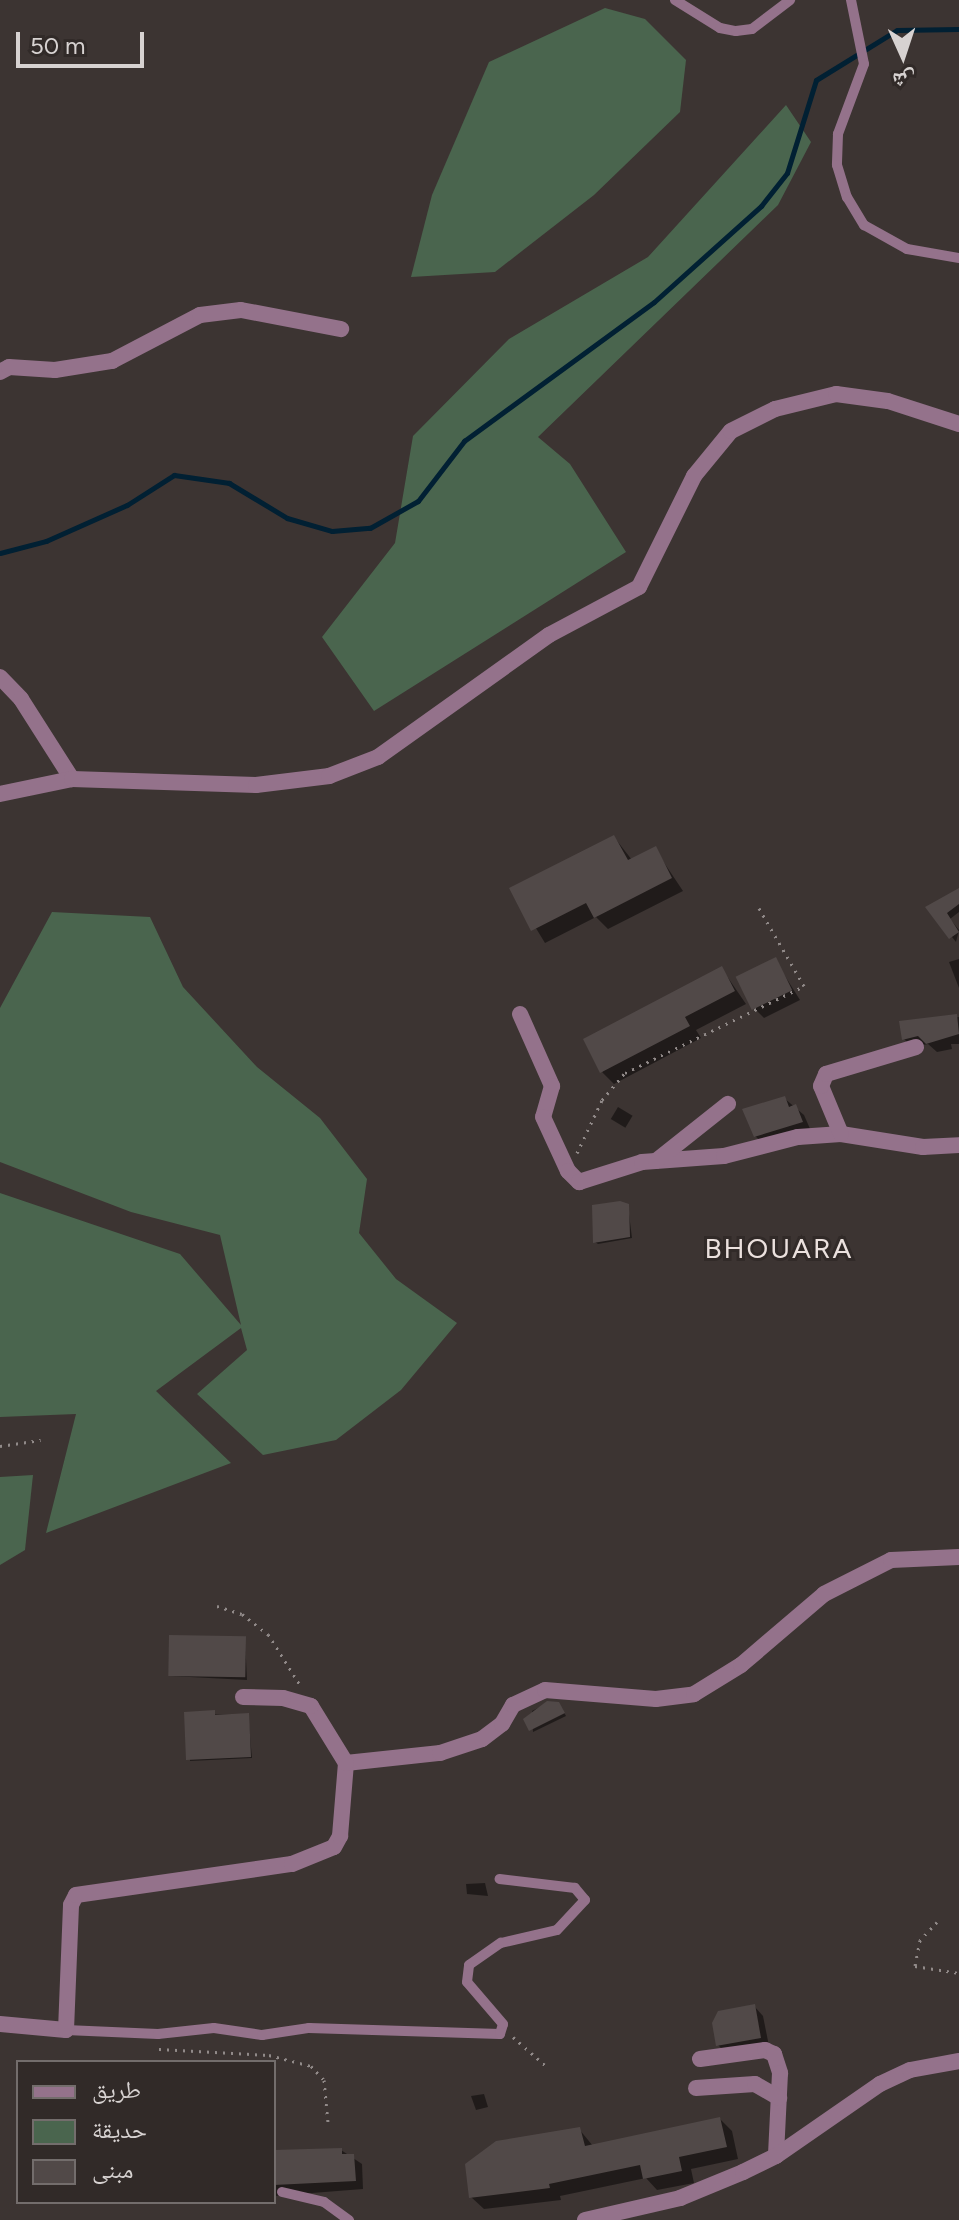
<!DOCTYPE html>
<meta charset="utf-8">
<style>
body{margin:0}
#map{position:relative;width:959px;height:2220px;overflow:hidden;background:#3c3432;font-family:Figtree,"Noto Naskh Arabic",sans-serif}
div>[style]{position:absolute}
[style*='--x']{left:calc(var(--x)*1px);top:calc(var(--y)*1px);width:calc(var(--w)*1px);rotate:calc(var(--a)*1deg)}
.green>*{inset:0;background:#4a654e}
.shadow>*{inset:0;background:#0007;transform-origin:0 0}
.stream>*{height:5px;margin:-2.5px;padding:0 2.5px;transform-origin:2.5px;border-radius:2.5px;background:#012033}
.building>*{inset:0;background:#514948;transform-origin:0 0}
.path>*{height:3px;margin-top:-1.5px;transform-origin:0;background:repeating-linear-gradient(90deg,#918a89 0 2px,transparent 0 8px)}
.service>*{height:10px;margin:-5px;padding:0 5px;transform-origin:5px;border-radius:5px;background:#94728b}
.minor>*{height:16px;margin:-8px;padding:0 8px;transform-origin:8px;border-radius:8px;background:#94728b}
span{translate:-50% -50%;white-space:nowrap;text-align:center;line-height:1.15;-webkit-text-stroke:6px #312a28;paint-order:stroke}
.quarter-label{font-size:28px;color:#ebe1de;letter-spacing:2px}
.legend{position:absolute;left:16px;top:2060px;width:260px;height:144px;box-sizing:border-box;background:#312a28;border:2px solid #736d6c;margin:0;padding:10px 14px;list-style:none;font-size:24px;color:#d7d2d1}
.legend li{display:flex;align-items:center;gap:16px;height:40px}
.legend b{width:40px;border:2px solid #736d6c}
.north{position:absolute;left:863px;top:16px;width:80px;height:80px;-webkit-text-stroke:6px #312a28;paint-order:stroke;rotate:177deg;font-size:22px;font-weight:700;line-height:32px;text-align:center;color:#d7d2d1}
.north::after{content:'';display:block;margin:auto;width:28px;height:36px;background:#d7d2d1;clip-path:polygon(50% 0,100% 100%,50% 72%,0 100%)}
.scale{position:absolute;left:16px;top:32px;width:128px;height:36px;box-sizing:border-box;border:4px solid #d7d2d1;border-top:0;padding-left:10px;font-size:24px;line-height:28px;white-space:nowrap;color:#d7d2d1;-webkit-text-stroke:6px #312a28;paint-order:stroke}
</style>
<div id="map">
<div class="green">
<div style="clip-path:polygon(605px 8px,645px 19px,686px 60px,680px 112px,594px 195px,495px 272px,411px 277px,432px 195px,489px 62px)"></div>
<div style="clip-path:polygon(786px 105px,811px 142px,778px 205px,538px 437px,570px 464px,626px 552px,374px 711px,322px 637px,395px 543px,413px 436px,509px 339px,648px 257px)"></div>
<div style="clip-path:polygon(52px 912px,150px 917px,183px 987px,257px 1067px,320px 1118px,367px 1179px,359px 1233px,396px 1279px,457px 1323px,401px 1390px,336px 1440px,263px 1455px,197px 1394px,247px 1350px,241px 1328px,156px 1391px,231px 1463px,46px 1533px,76px 1414px,0 1417px,0 1193px,180px 1254px,241px 1325px,220px 1235px,131px 1212px,0 1162px,0 1008px)"></div>
<div style="clip-path:polygon(33px 1475px,25px 1550px,0 1565px,0 1477px)"></div>
</div>
<div class="shadow">
<div style="clip-path:polygon(614px 837px,632px 860px,655px 849px,683px 891px,608px 929px,596px 917px,545px 943px,512px 889px)"></div>
<div style="clip-path:polygon(959px 890px,959px 912px,950px 919px,959px 930px,956px 942px,928px 907px)"></div>
<div style="clip-path:polygon(959px 959px,959px 988px,949px 962px)"></div>
<div style="clip-path:polygon(775px 960px,800px 1000px,764px 1018px,755px 1009px)"></div>
<div style="clip-path:polygon(722px 969px,746px 1004px,696px 1030px,701px 1038px,614px 1084px,602px 1072px)"></div>
<div style="clip-path:polygon(959px 1017px,959px 1044px,951px 1044px,952px 1049px,937px 1052px,928px 1044px,912px 1047px,904px 1039px,902px 1023px)"></div>
<div style="clip-path:polygon(784px 1098px,804px 1115px,811px 1131px,765px 1145px,755px 1136px)"></div>
<div style="left:618px;top:1107px;width:17px;height:14px;rotate:31deg"></div>
<div style="clip-path:polygon(628px 1206px,632px 1238px,598px 1244px,595px 1242px)"></div>
<div style="clip-path:polygon(245px 1638px,247px 1680px,171px 1676px)"></div>
<div style="clip-path:polygon(548px 1703px,561px 1707px,566px 1716px,533px 1732px,532px 1711px)"></div>
<div style="clip-path:polygon(186px 1714px,248px 1715px,252px 1758px,190px 1761px)"></div>
<div style="clip-path:polygon(485px 1883px,488px 1896px,467px 1894px,466px 1884px)"></div>
<div style="clip-path:polygon(754px 2006px,763px 2016px,769px 2046px,727px 2054px,718px 2045px)"></div>
<div style="clip-path:polygon(484px 2094px,488px 2107px,476px 2110px,471px 2096px)"></div>
<div style="clip-path:polygon(720px 2119px,732px 2131px,738px 2159px,691px 2169px,694px 2183px,657px 2190px,646px 2178px,560px 2196px,561px 2200px,484px 2209px,471px 2197px,579px 2129px,593px 2146px)"></div>
<div style="clip-path:polygon(274px 2150px,341px 2150px,362px 2164px,363px 2189px,274px 2196px)"></div>
</div>
<div class="stream">
<div style="--x:0;--y:553;--w:48;--a:-14.6"></div>
<div style="--x:46;--y:541;--w:89;--a:-24"></div>
<div style="--x:127;--y:505;--w:56;--a:-32.6"></div>
<div style="--x:174;--y:475;--w:56;--a:8.3"></div>
<div style="--x:229;--y:483;--w:68;--a:31.1"></div>
<div style="--x:287;--y:518;--w:47;--a:16.1"></div>
<div style="--x:332;--y:531;--w:38;--a:-5"></div>
<div style="--x:370;--y:528;--w:55;--a:-29.4"></div>
<div style="--x:418;--y:501;--w:76;--a:-52.5"></div>
<div style="--x:464;--y:441;--w:235;--a:-36.2"></div>
<div style="--x:654;--y:302;--w:144;--a:-41.9"></div>
<div style="--x:761;--y:206;--w:42;--a:-51.8"></div>
<div style="--x:787;--y:173;--w:97;--a:-72.7"></div>
<div style="--x:816;--y:80;--w:95;--a:-31.7"></div>
<div style="--x:897;--y:30;--w:62;--a:-0.9"></div>
</div>
<div class="building">
<div style="clip-path:polygon(614px 835px,628px 860px,656px 846px,672px 878px,594px 918px,586px 903px,531px 931px,509px 888px)"></div>
<div style="clip-path:polygon(959px 888px,959px 904px,947px 913px,959px 932px,949px 939px,925px 907px)"></div>
<div style="left:776px;top:957px;width:37px;height:45px;rotate:64deg"></div>
<div style="clip-path:polygon(722px 966px,735px 991px,685px 1017px,690px 1026px,600px 1073px,583px 1039px)"></div>
<div style="clip-path:polygon(957px 1014px,959px 1034px,926px 1044px,918px 1036px,902px 1040px,899px 1021px)"></div>
<div style="clip-path:polygon(785px 1096px,789px 1107px,796px 1104px,803px 1122px,754px 1137px,742px 1109px)"></div>
<div style="clip-path:polygon(620px 1201px,629px 1204px,630px 1237px,593px 1243px,592px 1205px)"></div>
<div style="left:169px;top:1635px;width:77px;height:41px;rotate:1deg"></div>
<div style="clip-path:polygon(547px 1701px,559px 1702px,565px 1713px,529px 1731px,523px 1719px)"></div>
<div style="clip-path:polygon(215px 1710px,215px 1715px,249px 1713px,251px 1757px,186px 1760px,184px 1712px)"></div>
<div style="clip-path:polygon(755px 2004px,761px 2038px,716px 2046px,712px 2023px,718px 2011px)"></div>
<div style="clip-path:polygon(720px 2117px,727px 2147px,679px 2157px,682px 2171px,643px 2179px,640px 2165px,549px 2184px,550px 2188px,469px 2198px,465px 2164px,496px 2141px,580px 2127px,585px 2146px)"></div>
<div style="clip-path:polygon(342px 2148px,342px 2154px,354px 2154px,356px 2181px,274px 2185px,274px 2150px)"></div>
</div>
<div class="path">
<div style="--x:577;--y:1153;--w:59;--a:-64.7"></div>
<div style="--x:602;--y:1100;--w:35;--a:-50"></div>
<div style="--x:625;--y:1073;--w:199;--a:-25.9"></div>
<div style="--x:804;--y:986;--w:90;--a:-120"></div>
<div style="--x:0;--y:1446;--w:41;--a:-8.3"></div>
<div style="--x:217;--y:1606;--w:26;--a:18"></div>
<div style="--x:242;--y:1614;--w:33;--a:38"></div>
<div style="--x:268;--y:1634;--w:60;--a:57.9"></div>
<div style="--x:937;--y:1922;--w:25;--a:133"></div>
<div style="--x:920;--y:1940;--w:26;--a:101"></div>
<div style="--x:915;--y:1966;--w:45;--a:9"></div>
<div style="--x:513;--y:2037;--w:43;--a:41.2"></div>
<div style="--x:159;--y:2049;--w:110;--a:3.1"></div>
<div style="--x:269;--y:2055;--w:43;--a:14.7"></div>
<div style="--x:311;--y:2066;--w:19;--a:47"></div>
<div style="--x:324;--y:2080;--w:42;--a:84.6"></div>
</div>
<div class="service">
<div style="--x:675;--y:0;--w:53;--a:31.9"></div>
<div style="--x:720;--y:28;--w:16;--a:11"></div>
<div style="--x:736;--y:31;--w:16;--a:-7"></div>
<div style="--x:752;--y:29;--w:48;--a:-37.3"></div>
<div style="--x:851;--y:0;--w:65;--a:78.5"></div>
<div style="--x:864;--y:64;--w:75;--a:110.4"></div>
<div style="--x:838;--y:134;--w:31;--a:92"></div>
<div style="--x:837;--y:165;--w:34;--a:73"></div>
<div style="--x:847;--y:197;--w:33;--a:59"></div>
<div style="--x:864;--y:225;--w:49;--a:29.2"></div>
<div style="--x:907;--y:249;--w:53;--a:9.8"></div>
<div style="--x:66;--y:2030;--w:92;--a:2.5"></div>
<div style="--x:158;--y:2034;--w:56;--a:-6.1"></div>
<div style="--x:214;--y:2028;--w:49;--a:8.3"></div>
<div style="--x:262;--y:2035;--w:48;--a:-8.5"></div>
<div style="--x:309;--y:2028;--w:191;--a:1.8"></div>
<div style="--x:500;--y:2034;--w:10;--a:-73"></div>
<div style="--x:503;--y:2024;--w:55;--a:-130.6"></div>
<div style="--x:467;--y:1982;--w:17;--a:-83"></div>
<div style="--x:469;--y:1965;--w:39;--a:-35"></div>
<div style="--x:501;--y:1943;--w:57;--a:-13.1"></div>
<div style="--x:557;--y:1930;--w:41;--a:-47"></div>
<div style="--x:585;--y:1900;--w:16;--a:-130"></div>
<div style="--x:575;--y:1888;--w:76;--a:-173.2"></div>
<div style="--x:282;--y:2192;--w:43;--a:13.4"></div>
<div style="--x:324;--y:2202;--w:31;--a:36"></div>
</div>
<div class="minor">
<div style="--x:0;--y:372;--w:10;--a:-29"></div>
<div style="--x:9;--y:367;--w:46;--a:3.7"></div>
<div style="--x:55;--y:370;--w:58;--a:-9"></div>
<div style="--x:112;--y:361;--w:99;--a:-27.6"></div>
<div style="--x:200;--y:315;--w:41;--a:-7"></div>
<div style="--x:241;--y:310;--w:102;--a:10.8"></div>
<div style="--x:0;--y:677;--w:30;--a:46"></div>
<div style="--x:21;--y:699;--w:95;--a:57.5"></div>
<div style="--x:0;--y:794;--w:74;--a:-11.8"></div>
<div style="--x:72;--y:779;--w:184;--a:1.9"></div>
<div style="--x:256;--y:785;--w:74;--a:-7"></div>
<div style="--x:329;--y:776;--w:53;--a:-21.2"></div>
<div style="--x:378;--y:757;--w:210;--a:-35.5"></div>
<div style="--x:549;--y:635;--w:102;--a:-28.1"></div>
<div style="--x:639;--y:587;--w:124;--a:-63.6"></div>
<div style="--x:694;--y:476;--w:58;--a:-50.6"></div>
<div style="--x:731;--y:431;--w:49;--a:-26.6"></div>
<div style="--x:775;--y:409;--w:63;--a:-13.8"></div>
<div style="--x:836;--y:394;--w:52;--a:7.7"></div>
<div style="--x:888;--y:401;--w:75;--a:17.9"></div>
<div style="--x:520;--y:1014;--w:79;--a:66"></div>
<div style="--x:552;--y:1086;--w:32;--a:106"></div>
<div style="--x:543;--y:1117;--w:60;--a:65.2"></div>
<div style="--x:568;--y:1171;--w:16;--a:45"></div>
<div style="--x:579;--y:1182;--w:66;--a:-17.6"></div>
<div style="--x:642;--y:1162;--w:82;--a:-4.2"></div>
<div style="--x:724;--y:1156;--w:76;--a:-14.4"></div>
<div style="--x:798;--y:1137;--w:43;--a:-4"></div>
<div style="--x:841;--y:1134;--w:83;--a:9"></div>
<div style="--x:923;--y:1147;--w:36;--a:-3"></div>
<div style="--x:841;--y:1134;--w:52;--a:-112.6"></div>
<div style="--x:821;--y:1086;--w:13;--a:-67"></div>
<div style="--x:826;--y:1074;--w:94;--a:-16.7"></div>
<div style="--x:656;--y:1161;--w:92;--a:-38.4"></div>
<div style="--x:346;--y:1763;--w:95;--a:-6.1"></div>
<div style="--x:440;--y:1753;--w:44;--a:-18.4"></div>
<div style="--x:482;--y:1739;--w:25;--a:-37"></div>
<div style="--x:502;--y:1724;--w:22;--a:-60"></div>
<div style="--x:513;--y:1705;--w:35;--a:-25"></div>
<div style="--x:545;--y:1690;--w:111;--a:4.6"></div>
<div style="--x:656;--y:1699;--w:38;--a:-7"></div>
<div style="--x:694;--y:1694;--w:55;--a:-31.7"></div>
<div style="--x:741;--y:1665;--w:109;--a:-40.5"></div>
<div style="--x:824;--y:1594;--w:75;--a:-26.9"></div>
<div style="--x:891;--y:1560;--w:68;--a:-2.5"></div>
<div style="--x:0;--y:2024;--w:66;--a:5.2"></div>
<div style="--x:66;--y:2030;--w:125;--a:-87.7"></div>
<div style="--x:71;--y:1905;--w:11;--a:-63"></div>
<div style="--x:76;--y:1895;--w:218;--a:-8.2"></div>
<div style="--x:292;--y:1864;--w:45;--a:-22"></div>
<div style="--x:334;--y:1847;--w:13;--a:-61"></div>
<div style="--x:340;--y:1836;--w:73;--a:-85.3"></div>
<div style="--x:346;--y:1763;--w:67;--a:-121.6"></div>
<div style="--x:311;--y:1706;--w:29;--a:-164"></div>
<div style="--x:283;--y:1698;--w:40;--a:-178.6"></div>
<div style="--x:700;--y:2059;--w:66;--a:-7.9"></div>
<div style="--x:765;--y:2050;--w:10;--a:24"></div>
<div style="--x:774;--y:2054;--w:20;--a:72"></div>
<div style="--x:780;--y:2073;--w:83;--a:92.8"></div>
<div style="--x:696;--y:2088;--w:59;--a:-3.9"></div>
<div style="--x:755;--y:2084;--w:28;--a:30"></div>
<div style="--x:585;--y:2220;--w:98;--a:-13"></div>
<div style="--x:680;--y:2198;--w:68;--a:-22.4"></div>
<div style="--x:743;--y:2172;--w:37;--a:-26"></div>
<div style="--x:776;--y:2156;--w:126;--a:-34.7"></div>
<div style="--x:880;--y:2084;--w:33;--a:-25"></div>
<div style="--x:910;--y:2070;--w:50;--a:-10.4"></div>
</div>
<div class="quarter-label">
<span style="left:779px;top:1248px">BHOUARA</span>
</div>
<ul class="legend">
<li><b style="height:10px;background:#94728b"></b>طريق</li>
<li><b style="height:22px;background:#4a654e"></b>حديقة</li>
<li><b style="height:22px;background:#514948"></b>مبنى</li>
</ul>
<div class="north">ش</div>
<div class="scale">50 m</div>
</div>
